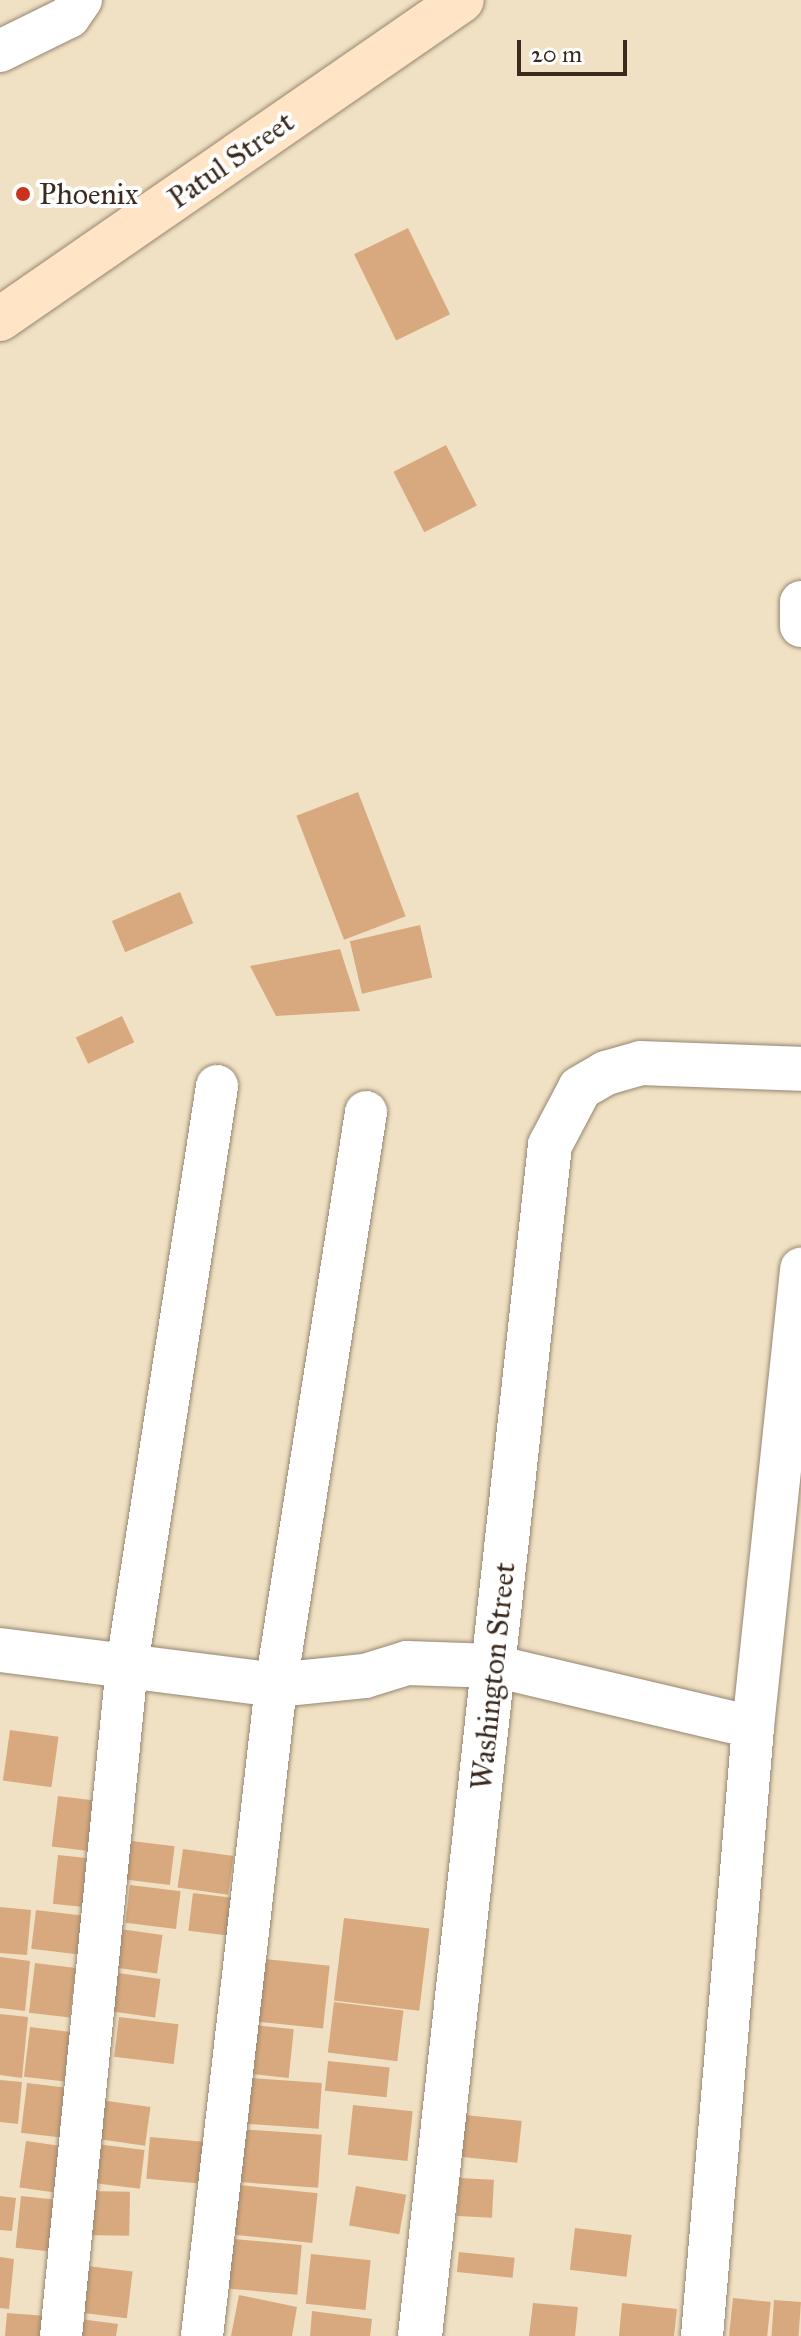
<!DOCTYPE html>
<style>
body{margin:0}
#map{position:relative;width:801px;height:2336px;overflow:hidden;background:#f1e1c4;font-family:"IM FELL Great Primer",serif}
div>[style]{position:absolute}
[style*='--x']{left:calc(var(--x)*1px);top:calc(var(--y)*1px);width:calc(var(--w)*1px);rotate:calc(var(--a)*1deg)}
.building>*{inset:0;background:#d8a97e;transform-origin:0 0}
.roads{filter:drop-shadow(0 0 2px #968671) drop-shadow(0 0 2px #968671)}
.minor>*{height:42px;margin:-21px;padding:0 21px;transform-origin:21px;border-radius:21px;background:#fff}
.tertiary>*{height:44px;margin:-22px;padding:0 22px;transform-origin:22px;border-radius:22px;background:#fff}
.secondary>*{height:44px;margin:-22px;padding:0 22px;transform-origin:22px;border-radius:22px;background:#ffe4c6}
.dots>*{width:22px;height:22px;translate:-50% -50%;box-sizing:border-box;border:4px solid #fff;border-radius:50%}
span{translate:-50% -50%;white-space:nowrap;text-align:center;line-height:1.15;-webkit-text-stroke:8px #fff;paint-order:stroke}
.street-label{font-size:30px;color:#3b2a1e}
.poi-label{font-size:30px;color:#3b2a1e}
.left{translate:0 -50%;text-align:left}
.scale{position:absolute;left:517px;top:40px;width:110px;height:36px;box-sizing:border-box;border:4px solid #3b2a1e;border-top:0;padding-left:10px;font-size:24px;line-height:28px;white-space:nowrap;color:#3b2a1e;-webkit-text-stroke:6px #fff;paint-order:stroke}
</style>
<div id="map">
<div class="building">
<div style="left:408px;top:228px;width:96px;height:60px;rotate:64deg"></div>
<div style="left:446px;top:445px;width:68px;height:59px;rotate:63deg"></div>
<div style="left:358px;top:792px;width:133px;height:66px;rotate:69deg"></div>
<div style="left:180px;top:892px;width:34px;height:74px;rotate:67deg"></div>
<div style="left:420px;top:925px;width:54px;height:72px;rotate:77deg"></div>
<div style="clip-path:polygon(340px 949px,360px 1011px,276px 1016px,250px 966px)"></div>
<div style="left:122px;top:1016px;width:29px;height:51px;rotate:65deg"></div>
<div style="left:10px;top:1730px;width:49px;height:51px;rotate:8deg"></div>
<div style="left:58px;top:1796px;width:49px;height:51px;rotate:7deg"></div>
<div style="left:124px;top:1840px;width:51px;height:39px;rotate:7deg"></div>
<div style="left:183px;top:1849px;width:51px;height:39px;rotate:8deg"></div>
<div style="left:58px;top:1855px;width:40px;height:49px;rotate:6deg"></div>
<div style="left:130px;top:1885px;width:51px;height:38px;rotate:7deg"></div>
<div style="left:193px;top:1893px;width:50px;height:38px;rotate:7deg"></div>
<div style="clip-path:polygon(0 1907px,31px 1910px,27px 1955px,0 1953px)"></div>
<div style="left:36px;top:1910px;width:50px;height:39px;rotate:7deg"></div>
<div style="left:344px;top:1918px;width:86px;height:83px;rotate:7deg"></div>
<div style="left:113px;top:1928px;width:50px;height:39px;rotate:8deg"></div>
<div style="clip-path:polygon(0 1957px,30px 1961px,25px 2011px,0 2008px)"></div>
<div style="left:265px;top:1959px;width:65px;height:63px;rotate:6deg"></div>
<div style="left:35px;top:1963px;width:41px;height:50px;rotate:7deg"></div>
<div style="left:111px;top:1972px;width:50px;height:39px;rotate:8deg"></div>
<div style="left:334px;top:2002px;width:70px;height:51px;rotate:7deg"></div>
<div style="clip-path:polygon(0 2014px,28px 2017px,22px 2078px,0 2075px)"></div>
<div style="left:119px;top:2017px;width:60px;height:40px;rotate:7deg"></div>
<div style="left:254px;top:2025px;width:40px;height:49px;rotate:6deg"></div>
<div style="left:30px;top:2027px;width:41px;height:50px;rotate:7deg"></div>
<div style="left:328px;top:2061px;width:62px;height:30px;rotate:6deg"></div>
<div style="left:251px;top:2078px;width:71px;height:46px;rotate:4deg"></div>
<div style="clip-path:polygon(0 2080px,22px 2082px,18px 2124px,0 2122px)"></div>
<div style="left:27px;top:2083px;width:40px;height:50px;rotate:7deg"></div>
<div style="left:100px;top:2100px;width:51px;height:39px;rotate:8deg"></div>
<div style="left:353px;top:2105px;width:60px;height:50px;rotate:6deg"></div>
<div style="left:465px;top:2115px;width:57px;height:42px;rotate:6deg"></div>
<div style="left:239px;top:2129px;width:83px;height:53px;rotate:4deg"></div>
<div style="left:150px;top:2137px;width:65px;height:42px;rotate:5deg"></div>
<div style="left:26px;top:2141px;width:41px;height:47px;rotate:8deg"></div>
<div style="left:88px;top:2143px;width:57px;height:39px;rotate:7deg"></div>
<div style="left:459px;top:2178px;width:35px;height:38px;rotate:3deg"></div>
<div style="left:239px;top:2185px;width:79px;height:50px;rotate:6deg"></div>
<div style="left:356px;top:2186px;width:51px;height:40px;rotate:10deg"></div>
<div style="left:85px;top:2191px;width:45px;height:44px;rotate:1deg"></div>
<div style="clip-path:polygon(0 2196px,16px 2198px,12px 2231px,0 2230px)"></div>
<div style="left:21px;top:2196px;width:45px;height:52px;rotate:6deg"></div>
<div style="left:575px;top:2228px;width:57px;height:42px;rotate:7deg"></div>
<div style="left:223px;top:2238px;width:79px;height:50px;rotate:5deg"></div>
<div style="left:459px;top:2252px;width:56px;height:20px;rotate:6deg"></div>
<div style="left:311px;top:2254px;width:60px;height:50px;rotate:6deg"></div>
<div style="clip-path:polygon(0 2257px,14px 2259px,9px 2309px,0 2308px)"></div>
<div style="left:79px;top:2265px;width:54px;height:47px;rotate:7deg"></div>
<div style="clip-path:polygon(239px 2295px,297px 2307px,292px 2336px,231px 2336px)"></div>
<div style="left:733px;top:2298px;width:38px;height:38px;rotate:6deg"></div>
<div style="left:774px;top:2300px;width:27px;height:36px;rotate:4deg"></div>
<div style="clip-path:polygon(533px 2303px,578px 2307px,575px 2336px,529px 2336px)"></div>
<div style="clip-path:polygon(622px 2303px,677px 2309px,674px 2336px,619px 2336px)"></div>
<div style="clip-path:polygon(312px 2311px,372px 2319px,370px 2336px,310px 2336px)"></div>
<div style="clip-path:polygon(7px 2313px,47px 2316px,46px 2336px,5px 2336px)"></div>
<div style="clip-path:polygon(73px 2318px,118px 2324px,116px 2336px,71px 2336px)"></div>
</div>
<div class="roads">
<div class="minor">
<div style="--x:0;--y:51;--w:77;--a:-26.2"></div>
<div style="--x:69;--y:17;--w:21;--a:-55"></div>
<div style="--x:801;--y:602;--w:24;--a:90"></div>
<div style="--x:494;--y:1666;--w:266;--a:13.3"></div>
<div style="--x:61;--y:2336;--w:674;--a:-84.38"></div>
<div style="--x:127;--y:1665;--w:586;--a:-81.16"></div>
<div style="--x:202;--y:2336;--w:655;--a:-83.51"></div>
<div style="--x:276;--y:1685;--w:580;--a:-81.07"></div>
<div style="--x:702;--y:2336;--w:611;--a:-85.21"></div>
<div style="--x:753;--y:1727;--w:461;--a:-84"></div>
</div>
<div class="tertiary">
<div style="--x:0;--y:1650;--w:278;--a:7.2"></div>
<div style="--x:276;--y:1685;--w:89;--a:-5.8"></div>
<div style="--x:365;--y:1676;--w:44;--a:-17.2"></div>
<div style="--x:407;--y:1663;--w:87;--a:2"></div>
<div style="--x:420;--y:2336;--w:1198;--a:-83.77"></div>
<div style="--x:550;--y:1145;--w:64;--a:-62.2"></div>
<div style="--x:580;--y:1088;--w:30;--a:-30"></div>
<div style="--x:606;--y:1073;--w:36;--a:-16"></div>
<div style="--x:641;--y:1063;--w:160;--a:2.1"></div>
</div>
<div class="secondary">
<div style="--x:0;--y:319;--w:561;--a:-34.62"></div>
</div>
</div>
<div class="dots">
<div style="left:23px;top:194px;background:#c8321e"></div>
</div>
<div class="street-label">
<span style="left:231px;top:160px;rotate:-35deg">Patul Street</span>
<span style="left:493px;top:1676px;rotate:-84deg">Washington Street</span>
</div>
<div class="poi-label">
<span class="left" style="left:39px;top:194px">Phoenix</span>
</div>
<div class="scale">20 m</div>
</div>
